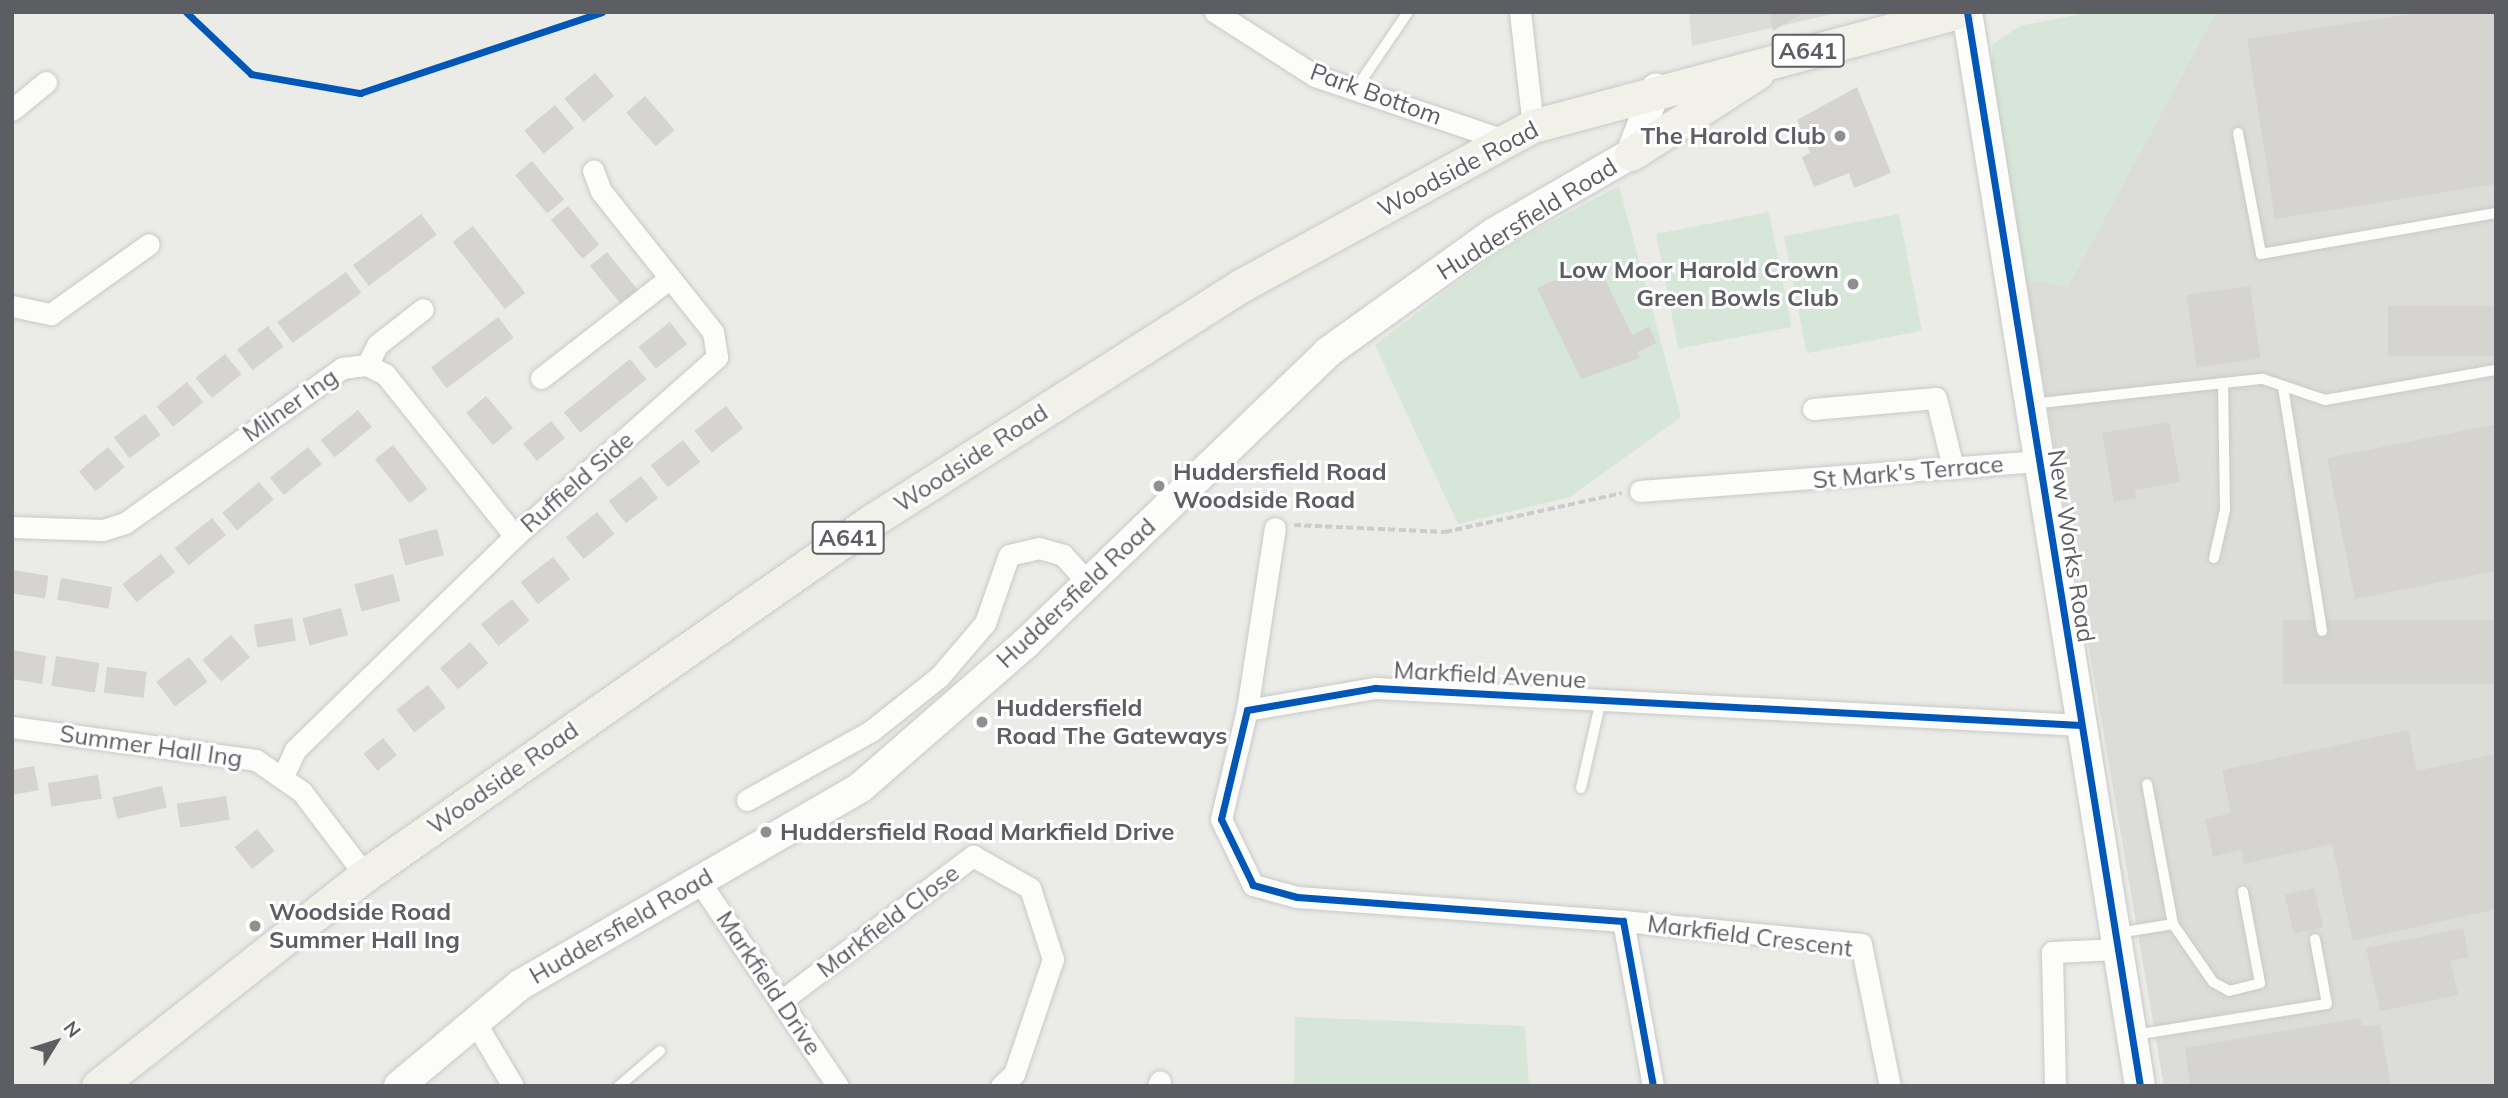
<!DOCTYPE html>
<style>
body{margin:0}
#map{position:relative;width:2508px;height:1098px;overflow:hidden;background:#ebebe7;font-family:Mulish,sans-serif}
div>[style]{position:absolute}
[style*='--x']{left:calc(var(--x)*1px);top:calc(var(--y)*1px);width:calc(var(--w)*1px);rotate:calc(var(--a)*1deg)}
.industrial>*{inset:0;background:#dcdcd8}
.green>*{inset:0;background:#d6e6d8;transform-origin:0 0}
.building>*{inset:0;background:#d5d4d1;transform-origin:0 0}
.path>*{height:3.5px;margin-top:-1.75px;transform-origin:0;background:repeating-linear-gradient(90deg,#cacdcd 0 7px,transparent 0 10.5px)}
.roads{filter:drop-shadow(0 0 2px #c9c9c9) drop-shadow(0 0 2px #c9c9c9)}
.lane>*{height:10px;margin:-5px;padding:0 5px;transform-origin:5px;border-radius:5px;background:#fcfcfb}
.street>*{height:21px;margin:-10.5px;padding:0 10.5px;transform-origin:10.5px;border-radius:10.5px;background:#fcfcfb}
.secondary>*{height:30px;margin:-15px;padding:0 15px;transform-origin:15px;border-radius:15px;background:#fcfcfb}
.primary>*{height:33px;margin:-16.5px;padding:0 16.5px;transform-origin:16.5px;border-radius:16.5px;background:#f1f1e9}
.cycleway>*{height:7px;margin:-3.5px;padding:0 3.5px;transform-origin:3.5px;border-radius:3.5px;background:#0057b8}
.dots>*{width:19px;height:19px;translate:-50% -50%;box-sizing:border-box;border:4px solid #fff;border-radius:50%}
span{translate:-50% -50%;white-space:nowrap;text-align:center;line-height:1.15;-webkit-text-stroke:6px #fff;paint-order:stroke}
.shield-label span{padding:2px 5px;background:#fff;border:2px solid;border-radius:5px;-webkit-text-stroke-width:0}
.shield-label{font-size:23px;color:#5c5e63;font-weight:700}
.street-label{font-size:24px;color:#5c5e63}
.poi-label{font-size:24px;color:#5c5e63;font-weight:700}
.right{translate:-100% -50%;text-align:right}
.left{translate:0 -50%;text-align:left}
.frame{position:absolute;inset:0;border:14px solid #5c5e63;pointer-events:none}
.north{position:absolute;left:21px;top:1007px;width:70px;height:70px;-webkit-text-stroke:5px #fff;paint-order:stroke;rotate:52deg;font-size:19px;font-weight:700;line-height:28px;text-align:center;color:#5c5e63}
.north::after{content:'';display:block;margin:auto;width:24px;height:32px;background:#5c5e63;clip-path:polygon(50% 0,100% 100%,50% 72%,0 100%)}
</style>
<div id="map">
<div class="industrial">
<div style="clip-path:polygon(1689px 12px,1841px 12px,1692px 46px)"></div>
<div style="clip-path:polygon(2216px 12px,2496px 12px,2496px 1086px,2164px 1086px,2026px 280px,2068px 286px)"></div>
</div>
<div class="green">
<div style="clip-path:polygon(2092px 12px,2216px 12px,2068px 286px,2026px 280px,1990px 89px,1993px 44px,2020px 26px)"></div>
<div style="clip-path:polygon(1619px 186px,1681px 417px,1570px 497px,1458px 524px,1375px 345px,1506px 246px)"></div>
<div style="left:1769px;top:212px;width:117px;height:115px;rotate:79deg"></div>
<div style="left:1899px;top:214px;width:119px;height:117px;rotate:79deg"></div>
<div style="clip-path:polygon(1295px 1017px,1525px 1026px,1529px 1086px,1294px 1086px)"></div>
</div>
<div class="building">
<div style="clip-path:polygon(1769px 12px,1805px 12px,1773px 31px)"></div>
<div style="clip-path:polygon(2423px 12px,2496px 12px,2496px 184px,2275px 219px,2247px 39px)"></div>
<div style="left:595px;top:73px;width:30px;height:40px;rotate:50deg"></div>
<div style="clip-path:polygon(1857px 87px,1891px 173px,1854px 188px,1849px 173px,1814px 187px,1802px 157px,1810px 153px,1797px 120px)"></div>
<div style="left:645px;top:96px;width:45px;height:25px;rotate:49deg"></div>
<div style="left:555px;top:105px;width:30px;height:40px;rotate:50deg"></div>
<div style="left:532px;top:161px;width:50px;height:22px;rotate:50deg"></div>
<div style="left:568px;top:206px;width:50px;height:22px;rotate:51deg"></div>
<div style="left:421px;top:214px;width:26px;height:85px;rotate:53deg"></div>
<div style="left:473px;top:226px;width:85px;height:26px;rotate:52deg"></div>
<div style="left:607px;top:252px;width:50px;height:22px;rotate:51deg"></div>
<div style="clip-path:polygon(1597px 262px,1632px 335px,1649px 327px,1657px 343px,1637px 352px,1640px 358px,1581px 379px,1537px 288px)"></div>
<div style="left:346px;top:272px;width:26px;height:85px;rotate:54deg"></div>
<div style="left:2250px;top:286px;width:73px;height:64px;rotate:82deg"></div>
<div style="left:2496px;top:306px;width:50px;height:108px;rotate:90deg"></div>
<div style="left:498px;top:317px;width:26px;height:84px;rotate:53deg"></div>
<div style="left:670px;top:322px;width:28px;height:40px;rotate:52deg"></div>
<div style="left:268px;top:326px;width:26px;height:39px;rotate:53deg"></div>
<div style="left:225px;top:354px;width:26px;height:38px;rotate:51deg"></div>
<div style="left:630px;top:359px;width:26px;height:85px;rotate:51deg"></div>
<div style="left:187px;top:382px;width:26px;height:39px;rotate:51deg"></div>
<div style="left:486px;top:396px;width:42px;height:26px;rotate:50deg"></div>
<div style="left:726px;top:406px;width:28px;height:40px;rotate:52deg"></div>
<div style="left:358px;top:410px;width:22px;height:48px;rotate:51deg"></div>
<div style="left:145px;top:414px;width:26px;height:39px;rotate:53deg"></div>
<div style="left:551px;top:421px;width:22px;height:36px;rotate:51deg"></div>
<div style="clip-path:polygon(2169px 422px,2180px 482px,2135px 490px,2136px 498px,2114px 502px,2102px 433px)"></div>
<div style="clip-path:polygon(2496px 424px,2496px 571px,2355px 599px,2327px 458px)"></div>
<div style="left:683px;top:440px;width:28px;height:41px;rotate:52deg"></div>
<div style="left:393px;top:445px;width:56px;height:23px;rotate:52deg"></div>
<div style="left:108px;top:447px;width:26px;height:38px;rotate:50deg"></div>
<div style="left:308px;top:447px;width:22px;height:49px;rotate:51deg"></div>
<div style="left:641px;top:476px;width:28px;height:41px;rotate:52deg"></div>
<div style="left:259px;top:482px;width:23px;height:48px;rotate:50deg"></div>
<div style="left:597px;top:512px;width:28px;height:40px;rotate:51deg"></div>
<div style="left:212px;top:518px;width:22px;height:48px;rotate:51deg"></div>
<div style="left:437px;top:529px;width:27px;height:40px;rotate:75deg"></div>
<div style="left:161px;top:554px;width:23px;height:49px;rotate:52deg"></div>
<div style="left:553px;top:557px;width:28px;height:41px;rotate:52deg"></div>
<div style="left:12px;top:570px;width:37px;height:23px;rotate:9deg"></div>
<div style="left:393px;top:574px;width:28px;height:40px;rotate:75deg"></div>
<div style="left:61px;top:578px;width:52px;height:22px;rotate:10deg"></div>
<div style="left:512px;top:599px;width:28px;height:40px;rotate:51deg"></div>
<div style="left:341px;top:608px;width:28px;height:40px;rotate:75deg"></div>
<div style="left:292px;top:618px;width:23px;height:39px;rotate:80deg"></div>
<div style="left:2496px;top:620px;width:64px;height:213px;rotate:90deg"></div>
<div style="left:231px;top:635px;width:29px;height:38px;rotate:49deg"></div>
<div style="left:470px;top:642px;width:28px;height:40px;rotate:49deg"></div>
<div style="clip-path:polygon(12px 650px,46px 656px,42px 684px,12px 679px)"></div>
<div style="left:56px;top:656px;width:44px;height:30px;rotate:9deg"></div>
<div style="left:189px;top:657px;width:31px;height:41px;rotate:53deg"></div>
<div style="left:107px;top:667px;width:40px;height:26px;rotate:7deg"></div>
<div style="left:428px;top:685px;width:29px;height:40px;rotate:52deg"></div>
<div style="clip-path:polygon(2408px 730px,2417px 771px,2496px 754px,2496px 909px,2353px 941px,2332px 844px,2244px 864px,2241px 850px,2213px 857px,2205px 819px,2231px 813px,2222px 770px)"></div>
<div style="left:383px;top:738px;width:22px;height:25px;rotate:51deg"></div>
<div style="clip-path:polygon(34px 766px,39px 790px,12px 795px,12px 770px)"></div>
<div style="left:98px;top:775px;width:24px;height:51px;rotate:81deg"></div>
<div style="left:162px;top:786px;width:22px;height:51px;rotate:77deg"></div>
<div style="left:226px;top:796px;width:24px;height:50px;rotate:81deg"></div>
<div style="left:257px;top:829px;width:28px;height:29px;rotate:51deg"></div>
<div style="left:2314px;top:888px;width:40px;height:30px;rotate:77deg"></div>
<div style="clip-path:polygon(2463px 928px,2469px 957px,2450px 961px,2458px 995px,2380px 1011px,2366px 948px)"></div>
<div style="clip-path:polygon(2360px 1018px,2362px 1026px,2380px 1025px,2391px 1086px,2190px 1086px,2185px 1048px)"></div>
</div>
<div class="path">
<div style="--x:1294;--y:525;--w:151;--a:2.7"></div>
<div style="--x:1445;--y:532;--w:181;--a:-12.4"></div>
</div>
<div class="roads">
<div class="lane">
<div style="--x:1355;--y:90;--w:94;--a:-55.8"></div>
<div style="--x:2238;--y:133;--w:123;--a:79.2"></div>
<div style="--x:2261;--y:254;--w:239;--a:-9.9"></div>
<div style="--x:2283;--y:387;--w:247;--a:80.9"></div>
<div style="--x:2031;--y:404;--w:233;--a:-6.2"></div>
<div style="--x:2263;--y:379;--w:65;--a:18.7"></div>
<div style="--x:2325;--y:400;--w:174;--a:-10"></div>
<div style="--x:2214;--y:558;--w:49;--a:-77.1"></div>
<div style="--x:2225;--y:510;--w:127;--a:-90.9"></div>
<div style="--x:1581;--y:788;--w:90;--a:-77.2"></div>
<div style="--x:2173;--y:924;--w:70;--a:55.4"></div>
<div style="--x:2213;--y:982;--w:18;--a:29"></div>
<div style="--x:2229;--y:991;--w:32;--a:-14"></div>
<div style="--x:2260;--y:983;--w:93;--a:-100.6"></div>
<div style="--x:2118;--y:933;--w:56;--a:-9.3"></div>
<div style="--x:2173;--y:924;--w:142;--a:-100.5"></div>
<div style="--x:2135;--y:1035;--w:194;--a:-9.2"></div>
<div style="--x:2327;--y:1004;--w:66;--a:-100.5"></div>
<div style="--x:619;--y:1086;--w:54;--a:-40.5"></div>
</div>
<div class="street">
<div style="--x:1215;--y:12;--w:119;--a:32.6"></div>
<div style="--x:1315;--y:76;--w:203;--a:18.7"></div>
<div style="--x:1520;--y:12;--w:115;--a:83.5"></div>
<div style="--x:12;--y:110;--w:44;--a:-39.5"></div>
<div style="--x:12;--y:306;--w:40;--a:12"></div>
<div style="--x:51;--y:314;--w:120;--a:-35.5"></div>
<div style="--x:367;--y:365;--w:22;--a:-63"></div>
<div style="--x:377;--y:345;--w:58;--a:-38"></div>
<div style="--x:541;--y:378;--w:163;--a:-37.8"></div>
<div style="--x:1813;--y:409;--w:123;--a:-5.1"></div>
<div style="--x:1936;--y:398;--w:72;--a:76.3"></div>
<div style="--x:1640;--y:491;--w:398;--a:-4.3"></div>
<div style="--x:12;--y:527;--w:91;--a:1.9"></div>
<div style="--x:103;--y:530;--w:23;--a:-18"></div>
<div style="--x:125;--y:523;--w:267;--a:-35.5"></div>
<div style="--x:342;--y:368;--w:25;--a:-7"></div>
<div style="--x:367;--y:365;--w:20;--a:27"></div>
<div style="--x:385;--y:374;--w:208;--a:51.3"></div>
<div style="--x:1247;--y:710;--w:184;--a:-81.3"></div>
<div style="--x:12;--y:727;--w:246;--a:7.7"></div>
<div style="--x:256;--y:760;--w:56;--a:34.8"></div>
<div style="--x:302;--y:792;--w:104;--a:52.8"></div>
<div style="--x:283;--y:776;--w:29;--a:-65"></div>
<div style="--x:295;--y:750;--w:307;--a:-44.2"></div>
<div style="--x:515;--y:536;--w:270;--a:-41.5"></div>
<div style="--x:717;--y:357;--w:25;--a:-99"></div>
<div style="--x:713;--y:332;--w:180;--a:-128.5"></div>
<div style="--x:601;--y:191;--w:22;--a:-111"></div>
<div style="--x:747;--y:800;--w:142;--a:-29.1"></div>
<div style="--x:871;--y:731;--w:87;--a:-38.5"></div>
<div style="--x:939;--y:677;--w:71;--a:-49.6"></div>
<div style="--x:985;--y:623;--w:72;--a:-70.6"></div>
<div style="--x:1009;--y:555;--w:31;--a:-13"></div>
<div style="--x:1039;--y:548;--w:25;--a:16"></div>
<div style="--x:1063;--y:555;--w:38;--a:48"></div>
<div style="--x:699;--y:881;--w:248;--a:55.9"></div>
<div style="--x:1623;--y:921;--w:239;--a:5.5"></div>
<div style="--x:1861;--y:944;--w:145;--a:78.5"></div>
<div style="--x:781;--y:1001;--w:241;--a:-37.1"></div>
<div style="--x:973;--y:856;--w:65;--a:29.3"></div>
<div style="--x:1030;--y:888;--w:75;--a:72.1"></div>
<div style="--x:1053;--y:959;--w:121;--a:108.7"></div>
<div style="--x:1014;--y:1074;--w:18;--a:137"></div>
<div style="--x:475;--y:1022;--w:74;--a:59.3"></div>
<div style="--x:1158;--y:1086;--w:5;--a:-68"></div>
<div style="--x:1653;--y:1086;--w:168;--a:-100.3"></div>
<div style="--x:1623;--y:921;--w:327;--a:-175.8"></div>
<div style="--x:1297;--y:897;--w:46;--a:-164.7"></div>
<div style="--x:1253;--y:885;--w:73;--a:-115.9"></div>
<div style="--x:1221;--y:819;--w:112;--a:-76.6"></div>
<div style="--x:1247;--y:710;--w:130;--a:-9.8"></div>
<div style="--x:1375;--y:688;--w:707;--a:3"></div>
<div style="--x:2055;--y:1086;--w:134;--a:-91.3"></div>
<div style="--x:2052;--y:952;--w:66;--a:-2.6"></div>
</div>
<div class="secondary">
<div style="--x:1967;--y:12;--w:1088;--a:80.85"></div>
<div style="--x:399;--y:1086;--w:158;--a:-39.9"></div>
<div style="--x:520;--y:985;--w:394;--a:-30.1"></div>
<div style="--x:861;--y:787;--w:218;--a:-41.1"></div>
<div style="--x:1025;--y:644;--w:421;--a:-43.9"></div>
<div style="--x:1328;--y:352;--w:204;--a:-35.6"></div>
<div style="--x:1494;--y:233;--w:158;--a:-30"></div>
<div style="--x:1631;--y:154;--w:70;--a:-69"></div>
</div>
<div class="primary">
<div style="--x:1631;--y:154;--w:150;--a:-32.7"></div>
<div style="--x:98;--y:1086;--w:340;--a:-38.3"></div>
<div style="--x:365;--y:875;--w:620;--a:-34.95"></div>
<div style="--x:873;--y:520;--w:437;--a:-32.5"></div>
<div style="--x:1242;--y:285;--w:332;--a:-28.7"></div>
<div style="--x:1533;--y:126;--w:441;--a:-15"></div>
</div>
</div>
<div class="cycleway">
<div style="--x:186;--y:12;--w:90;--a:43.6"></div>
<div style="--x:251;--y:74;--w:111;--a:9.9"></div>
<div style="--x:360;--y:93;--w:255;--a:-18.5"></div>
<div style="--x:1967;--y:12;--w:1088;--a:80.85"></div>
<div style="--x:1653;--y:1086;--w:168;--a:-100.3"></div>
<div style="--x:1623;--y:921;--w:327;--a:-175.8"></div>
<div style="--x:1297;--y:897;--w:46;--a:-164.7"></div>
<div style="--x:1253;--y:885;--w:73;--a:-115.9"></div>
<div style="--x:1221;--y:819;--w:112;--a:-76.6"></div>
<div style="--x:1247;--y:710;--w:130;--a:-9.8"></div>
<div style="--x:1375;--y:688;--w:707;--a:3"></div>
</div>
<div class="dots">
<div style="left:1840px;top:136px;background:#8e8f91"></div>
<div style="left:1853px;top:284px;background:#8e8f91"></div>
<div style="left:1159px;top:486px;background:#8e8f91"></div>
<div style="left:982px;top:722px;background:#8e8f91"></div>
<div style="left:766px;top:832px;background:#8e8f91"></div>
<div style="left:255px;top:926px;background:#8e8f91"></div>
</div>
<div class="shield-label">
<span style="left:1808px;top:51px">A641</span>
<span style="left:848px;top:538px">A641</span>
</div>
<div class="street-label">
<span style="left:1376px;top:94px;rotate:20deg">Park Bottom</span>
<span style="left:1458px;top:169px;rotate:-28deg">Woodside Road</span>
<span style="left:1527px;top:219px;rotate:-32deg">Huddersfield Road</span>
<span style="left:290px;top:405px;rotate:-35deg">Milner Ing</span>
<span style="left:971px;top:458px;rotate:-33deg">Woodside Road</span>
<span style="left:1908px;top:472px;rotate:-5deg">St Mark's Terrace</span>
<span style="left:577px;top:482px;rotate:-41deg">Ruffield Side</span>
<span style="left:2071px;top:546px;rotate:81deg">New Works Road</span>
<span style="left:1076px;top:593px;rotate:-43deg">Huddersfield Road</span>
<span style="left:1490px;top:675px;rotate:3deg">Markfield Avenue</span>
<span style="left:151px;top:746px;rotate:8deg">Summer Hall Ing</span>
<span style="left:503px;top:778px;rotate:-35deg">Woodside Road</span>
<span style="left:888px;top:921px;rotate:-37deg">Markfield Close</span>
<span style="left:621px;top:926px;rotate:-30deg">Huddersfield Road</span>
<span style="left:1750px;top:936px;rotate:7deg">Markfield Crescent</span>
<span style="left:769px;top:983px;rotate:56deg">Markfield Drive</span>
</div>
<div class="poi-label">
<span class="right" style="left:1826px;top:136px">The Harold Club</span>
<span class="right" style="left:1839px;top:284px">Low Moor Harold Crown<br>Green Bowls Club</span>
<span class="left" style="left:1173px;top:486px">Huddersfield Road<br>Woodside Road</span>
<span class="left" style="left:996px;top:722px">Huddersfield<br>Road The Gateways</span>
<span class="left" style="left:780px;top:832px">Huddersfield Road Markfield Drive</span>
<span class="left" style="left:269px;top:926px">Woodside Road<br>Summer Hall Ing</span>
</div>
<div class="frame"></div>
<div class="north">N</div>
</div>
